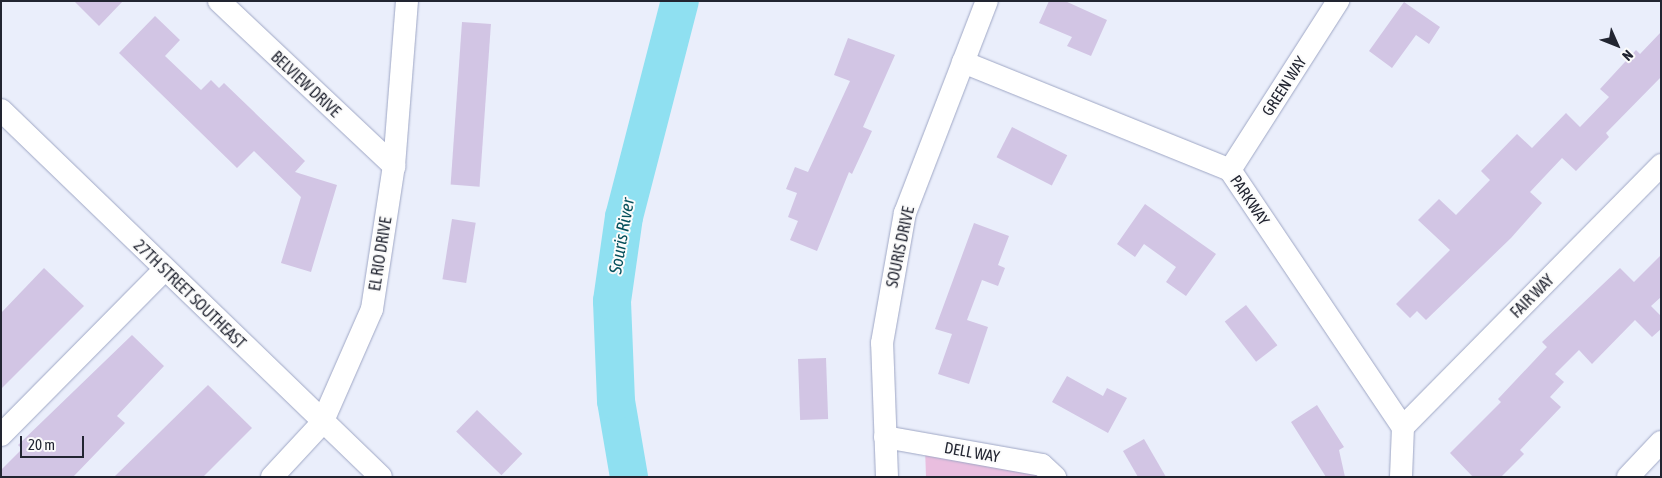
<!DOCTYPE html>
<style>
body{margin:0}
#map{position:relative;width:1662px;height:478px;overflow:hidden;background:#eaeefb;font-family:"Asap Condensed",sans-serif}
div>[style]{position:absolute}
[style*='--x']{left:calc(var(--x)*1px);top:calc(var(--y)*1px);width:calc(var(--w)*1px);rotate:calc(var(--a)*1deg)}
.green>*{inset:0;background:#e9bedf}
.river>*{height:38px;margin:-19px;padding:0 19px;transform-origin:19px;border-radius:19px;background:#8fe0f1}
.building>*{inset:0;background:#d2c5e4;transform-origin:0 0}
.roads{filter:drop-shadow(0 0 1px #9fa7c5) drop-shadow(0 0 1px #9fa7c5)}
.minor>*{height:22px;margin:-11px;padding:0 11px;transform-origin:11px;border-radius:11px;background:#fff}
span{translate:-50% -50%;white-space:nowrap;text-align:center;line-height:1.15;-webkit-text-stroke:4px #fbfbfb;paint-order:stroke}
.street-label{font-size:16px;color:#222531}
.water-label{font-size:18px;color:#05505c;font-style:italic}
.frame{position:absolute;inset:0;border:2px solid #222531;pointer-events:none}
.north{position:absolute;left:1592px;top:20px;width:50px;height:50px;-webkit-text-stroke:4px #fbfbfb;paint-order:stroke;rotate:134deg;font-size:14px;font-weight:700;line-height:20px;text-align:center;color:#222531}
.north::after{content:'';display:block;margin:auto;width:18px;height:22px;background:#222531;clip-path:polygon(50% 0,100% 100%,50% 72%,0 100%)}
.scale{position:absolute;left:20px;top:436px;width:64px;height:22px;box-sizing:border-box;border:2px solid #222531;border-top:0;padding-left:6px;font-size:15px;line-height:18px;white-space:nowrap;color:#222531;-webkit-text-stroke:4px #fbfbfb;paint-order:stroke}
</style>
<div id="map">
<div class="green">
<div style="clip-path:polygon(925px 447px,1048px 477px,926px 477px)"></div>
</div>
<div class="river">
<div style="--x:629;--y:477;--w:77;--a:-99.7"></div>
<div style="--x:616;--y:401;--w:100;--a:-92.3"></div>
<div style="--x:612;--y:301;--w:85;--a:-81.9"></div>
<div style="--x:624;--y:217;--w:223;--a:-75.5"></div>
</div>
<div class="building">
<div style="clip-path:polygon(74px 1px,123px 1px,99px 26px)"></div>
<div style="clip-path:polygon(1049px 1px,1065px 1px,1107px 20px,1091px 56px,1067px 46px,1072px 37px,1039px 23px)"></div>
<div style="clip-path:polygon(1404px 2px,1440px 27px,1429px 44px,1416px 35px,1392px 68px,1369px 51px)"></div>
<div style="clip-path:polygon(155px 16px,180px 40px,165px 56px,185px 75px,201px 90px,211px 80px,219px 88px,224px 83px,305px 161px,295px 172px,337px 185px,311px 272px,281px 263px,301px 197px,254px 151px,237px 168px,119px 53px)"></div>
<div style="left:462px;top:22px;width:29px;height:163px;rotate:4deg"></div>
<div style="clip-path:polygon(1661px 32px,1661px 77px,1606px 133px,1609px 137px,1576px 171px,1562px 158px,1530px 192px,1542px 203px,1511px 238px,1426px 320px,1417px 311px,1410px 318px,1396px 304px,1450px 250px,1418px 220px,1439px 199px,1456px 215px,1490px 180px,1481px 171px,1517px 134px,1532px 148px,1566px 113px,1580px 127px,1609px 97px,1600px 89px,1636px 50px,1640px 54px)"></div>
<div style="clip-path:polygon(848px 38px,895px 55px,863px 127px,872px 131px,852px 174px,849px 172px,817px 251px,790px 240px,798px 221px,788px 217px,797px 193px,786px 189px,795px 167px,808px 172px,850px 81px,834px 75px)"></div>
<div style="left:1012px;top:127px;width:62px;height:34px;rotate:27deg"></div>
<div style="clip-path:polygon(1145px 204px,1216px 254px,1186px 296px,1166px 282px,1176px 267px,1144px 244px,1135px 257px,1117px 244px)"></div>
<div style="left:452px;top:219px;width:24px;height:61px;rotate:9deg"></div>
<div style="clip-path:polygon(974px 223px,1009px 236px,998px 265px,1005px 268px,998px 286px,982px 280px,967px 320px,988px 327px,969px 384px,938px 374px,952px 334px,935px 329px)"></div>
<div style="clip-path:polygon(1661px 255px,1661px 297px,1651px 306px,1661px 316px,1661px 329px,1652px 337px,1635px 320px,1592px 364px,1579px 350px,1555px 374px,1564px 382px,1550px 397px,1561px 407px,1520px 450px,1524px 454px,1501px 477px,1473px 477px,1450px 453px,1501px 402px,1498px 399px,1547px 347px,1542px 342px,1620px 268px,1634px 282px)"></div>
<div style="clip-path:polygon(44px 268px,84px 306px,1px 389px,1px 313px)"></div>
<div style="left:1246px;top:305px;width:51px;height:27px;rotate:52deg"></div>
<div style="clip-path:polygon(132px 335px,164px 366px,117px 416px,125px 423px,73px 477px,1px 477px,1px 470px,22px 449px,18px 445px)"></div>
<div style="left:826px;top:358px;width:61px;height:28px;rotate:88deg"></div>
<div style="clip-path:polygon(1067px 376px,1103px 396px,1107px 388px,1127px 398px,1108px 433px,1052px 402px)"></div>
<div style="clip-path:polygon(208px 385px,252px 428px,203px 477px,114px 477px)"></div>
<div style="clip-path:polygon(1317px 405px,1344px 447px,1339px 450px,1345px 477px,1326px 477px,1291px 422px)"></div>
<div style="left:477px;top:410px;width:63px;height:30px;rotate:44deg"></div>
<div style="clip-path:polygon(1144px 439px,1166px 477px,1138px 477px,1123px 451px)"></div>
</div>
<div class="roads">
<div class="minor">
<div style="--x:219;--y:1;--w:241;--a:43.3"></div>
<div style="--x:963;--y:62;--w:288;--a:22"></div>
<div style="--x:1230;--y:170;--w:310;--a:56.1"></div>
<div style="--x:1403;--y:427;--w:50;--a:92.3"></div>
<div style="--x:1;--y:110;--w:528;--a:44"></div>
<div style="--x:1230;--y:170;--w:201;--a:-57.4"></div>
<div style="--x:1403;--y:427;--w:368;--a:-45.4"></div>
<div style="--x:1;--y:435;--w:232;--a:-45.3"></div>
<div style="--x:885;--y:437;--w:159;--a:10.1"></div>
<div style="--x:1042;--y:465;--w:18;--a:43"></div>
<div style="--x:272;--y:477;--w:74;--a:-47.2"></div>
<div style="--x:322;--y:423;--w:124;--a:-66.3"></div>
<div style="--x:372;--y:309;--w:145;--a:-81.3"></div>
<div style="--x:394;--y:166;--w:166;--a:-85.5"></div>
<div style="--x:887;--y:477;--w:134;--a:-92.1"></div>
<div style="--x:882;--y:343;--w:132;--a:-80"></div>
<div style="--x:905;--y:213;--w:227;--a:-68.9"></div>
<div style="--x:1628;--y:477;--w:48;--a:-46.7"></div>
</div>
</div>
<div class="street-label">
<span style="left:306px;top:84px;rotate:43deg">BELVIEW DRIVE</span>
<span style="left:1284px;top:86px;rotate:-57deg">GREEN WAY</span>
<span style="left:1250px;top:200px;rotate:56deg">PARKWAY</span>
<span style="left:900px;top:247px;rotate:-78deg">SOURIS DRIVE</span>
<span style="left:380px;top:254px;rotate:-81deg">EL RIO DRIVE</span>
<span style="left:190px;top:294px;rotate:44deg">27TH STREET SOUTHEAST</span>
<span style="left:1532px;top:296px;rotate:-45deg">FAIR WAY</span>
<span style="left:972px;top:452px;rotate:10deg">DELL WAY</span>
</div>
<div class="water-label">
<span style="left:622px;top:236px;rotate:-80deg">Souris River</span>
</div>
<div class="frame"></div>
<div class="north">N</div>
<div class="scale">20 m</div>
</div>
